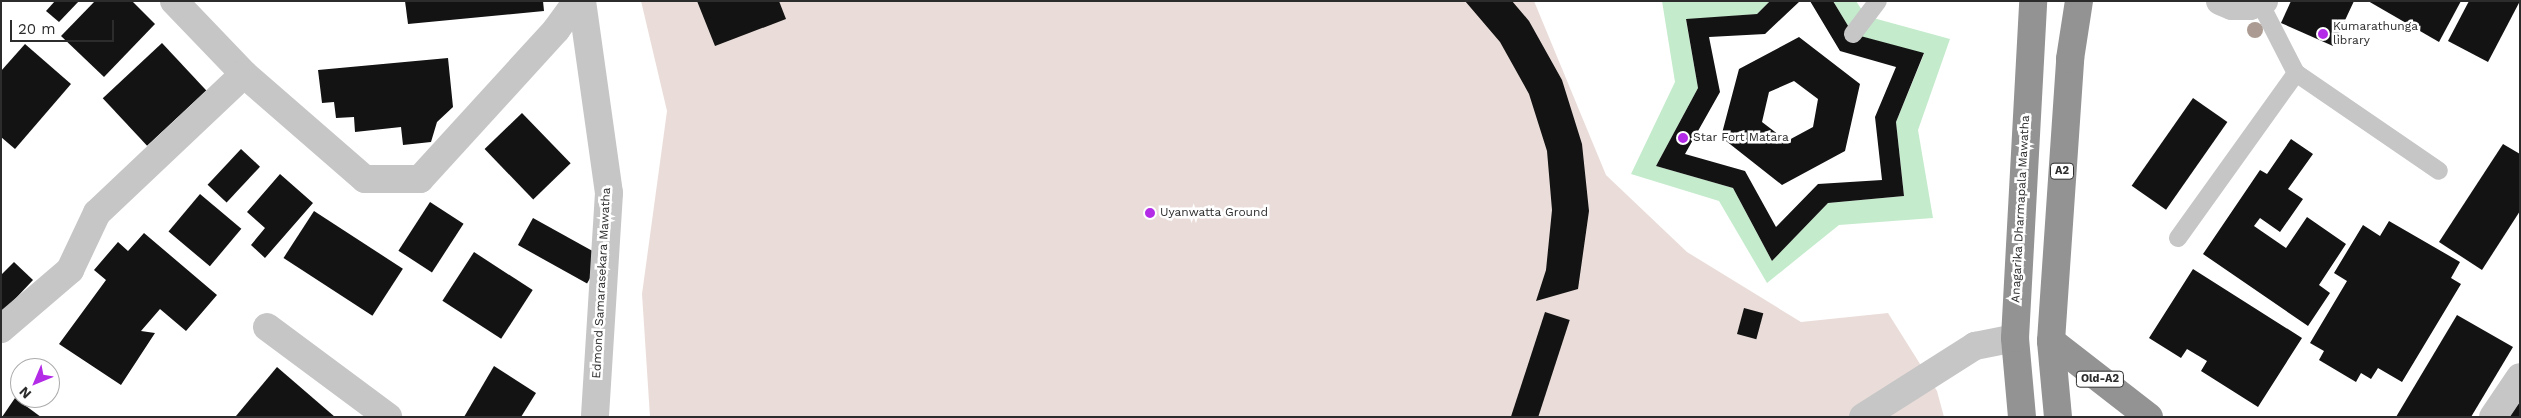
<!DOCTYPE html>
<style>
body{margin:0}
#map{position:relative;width:2521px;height:418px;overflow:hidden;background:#fff;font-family:"Work Sans",sans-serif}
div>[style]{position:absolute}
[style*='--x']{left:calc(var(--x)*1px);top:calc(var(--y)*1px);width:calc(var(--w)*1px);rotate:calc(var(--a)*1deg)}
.green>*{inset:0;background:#eaddd9}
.water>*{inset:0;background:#c4ebcc}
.building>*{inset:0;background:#131313;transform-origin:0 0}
.lane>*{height:18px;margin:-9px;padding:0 9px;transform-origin:9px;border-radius:9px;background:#c6c6c6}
.street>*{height:28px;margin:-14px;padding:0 14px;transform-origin:14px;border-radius:14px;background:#c6c6c6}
.highway>*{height:28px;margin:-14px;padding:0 14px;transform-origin:14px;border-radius:14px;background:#939393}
.trees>*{width:16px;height:16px;margin:-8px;border-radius:50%;background:#ac9b92}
.dots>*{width:14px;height:14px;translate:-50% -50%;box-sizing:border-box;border:2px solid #fff;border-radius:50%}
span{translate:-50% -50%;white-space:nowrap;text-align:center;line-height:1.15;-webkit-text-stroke:5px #fff;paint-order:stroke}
.shield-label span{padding:1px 4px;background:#fff;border:1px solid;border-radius:4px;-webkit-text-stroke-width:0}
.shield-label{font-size:11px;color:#2c2c2c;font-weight:700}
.poi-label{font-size:12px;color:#2c2c2c}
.left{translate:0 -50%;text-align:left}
.street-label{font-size:12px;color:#2c2c2c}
.frame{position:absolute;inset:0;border:2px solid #2c2c2c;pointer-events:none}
.north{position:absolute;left:10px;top:358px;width:50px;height:50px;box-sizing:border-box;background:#fff;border:1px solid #ababab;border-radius:50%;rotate:225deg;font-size:14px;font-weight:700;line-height:20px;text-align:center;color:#2c2c2c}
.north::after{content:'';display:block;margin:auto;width:18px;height:22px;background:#b32ae7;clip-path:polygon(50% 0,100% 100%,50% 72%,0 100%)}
.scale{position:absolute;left:10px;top:20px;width:104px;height:22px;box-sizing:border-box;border:2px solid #2c2c2c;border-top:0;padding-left:6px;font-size:15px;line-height:18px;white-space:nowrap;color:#2c2c2c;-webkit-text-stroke:4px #fff;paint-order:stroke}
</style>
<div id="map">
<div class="green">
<div style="clip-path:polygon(641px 1px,1534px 1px,1606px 175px,1687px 252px,1801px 322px,1888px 313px,1937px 391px,1944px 417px,650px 417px,642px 294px,667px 111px)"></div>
</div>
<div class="water">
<div style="clip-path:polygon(1662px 1px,1770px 1px,1757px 14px,1686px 20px,1698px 88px,1656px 166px,1733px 188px,1772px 261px,1828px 203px,1904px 196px,1896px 122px,1924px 54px,1853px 34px,1833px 1px,1856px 1px,1866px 16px,1950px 39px,1918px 130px,1933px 218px,1839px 225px,1767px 283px,1719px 201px,1631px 174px,1675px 82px)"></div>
</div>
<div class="building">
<div style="clip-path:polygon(55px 1px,79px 1px,59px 22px,46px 11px)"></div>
<div style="clip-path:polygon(95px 1px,132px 1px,155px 24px,104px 77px,61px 36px)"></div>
<div style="clip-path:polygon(405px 1px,543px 1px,544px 11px,408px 24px)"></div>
<div style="clip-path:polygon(697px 1px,779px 1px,786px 19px,715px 46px)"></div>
<div style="clip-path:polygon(1465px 1px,1512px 1px,1529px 21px,1562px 80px,1582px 144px,1589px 211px,1578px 289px,1536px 301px,1546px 270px,1552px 210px,1547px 151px,1529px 94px,1500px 42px)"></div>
<div style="clip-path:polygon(1770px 1px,1800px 1px,1765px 34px,1709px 37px,1720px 92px,1685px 154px,1745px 171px,1776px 227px,1818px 184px,1882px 180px,1875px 117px,1896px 67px,1840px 51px,1810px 1px,1833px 1px,1853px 34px,1924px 53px,1896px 122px,1904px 196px,1828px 203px,1772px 261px,1733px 188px,1656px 166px,1698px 88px,1686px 19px,1757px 14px)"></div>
<div style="clip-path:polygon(2291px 1px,2354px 1px,2333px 46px,2281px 23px)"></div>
<div style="clip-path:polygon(2368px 1px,2461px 1px,2439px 42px)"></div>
<div style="clip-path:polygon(2469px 1px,2520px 1px,2488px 62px,2448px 41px)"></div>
<div style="clip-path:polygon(evenodd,1799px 37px,1860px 84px,1845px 151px,1782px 185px,1721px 137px,1739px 69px,1799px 37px,1794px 81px,1818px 99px,1813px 127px,1787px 141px,1762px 122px,1769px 92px,1794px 81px)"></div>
<div style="left:162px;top:43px;width:65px;height:81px;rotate:47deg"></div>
<div style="clip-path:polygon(25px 44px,71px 84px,15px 149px,1px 137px,1px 71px)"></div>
<div style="clip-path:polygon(448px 58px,453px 107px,437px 122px,431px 142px,403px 145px,401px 127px,355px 132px,354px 117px,336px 118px,334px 102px,322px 103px,318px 70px)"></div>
<div style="left:2193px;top:98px;width:42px;height:107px;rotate:35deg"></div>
<div style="left:522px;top:113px;width:70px;height:52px;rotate:46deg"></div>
<div style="clip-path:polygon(2291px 139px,2313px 154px,2288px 189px,2303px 199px,2280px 232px,2260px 218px,2254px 226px,2286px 248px,2307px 217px,2346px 244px,2319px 285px,2330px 293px,2308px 326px,2203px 254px,2260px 170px,2267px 174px)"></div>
<div style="clip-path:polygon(2503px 144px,2520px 154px,2520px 211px,2482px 270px,2439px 242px)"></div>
<div style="left:241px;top:149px;width:26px;height:49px;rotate:43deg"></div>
<div style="clip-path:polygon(280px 174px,313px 203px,265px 258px,251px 245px,265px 228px,247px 212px)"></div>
<div style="left:200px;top:194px;width:54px;height:49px;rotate:40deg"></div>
<div style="left:430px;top:202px;width:40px;height:58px;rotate:33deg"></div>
<div style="left:314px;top:211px;width:106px;height:56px;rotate:33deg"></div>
<div style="left:533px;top:218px;width:79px;height:31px;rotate:29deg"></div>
<div style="clip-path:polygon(2389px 221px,2460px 262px,2451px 278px,2461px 284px,2402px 382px,2378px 368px,2371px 379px,2361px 373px,2356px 382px,2319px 360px,2324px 351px,2310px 343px,2347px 281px,2334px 273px,2363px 225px,2380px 236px)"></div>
<div style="clip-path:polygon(144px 233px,217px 295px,186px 331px,160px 309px,141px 331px,155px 333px,121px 385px,59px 344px,106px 280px,94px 270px,118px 242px,128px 251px)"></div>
<div style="left:474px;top:252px;width:70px;height:58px;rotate:33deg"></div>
<div style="clip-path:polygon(14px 262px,33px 280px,1px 314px,1px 275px)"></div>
<div style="clip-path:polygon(2193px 269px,2302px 338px,2258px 407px,2201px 371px,2207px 361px,2187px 349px,2181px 358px,2149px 338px)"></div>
<div style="left:1744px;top:308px;width:20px;height:27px;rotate:15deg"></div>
<div style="left:1545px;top:312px;width:26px;height:110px;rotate:18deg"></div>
<div style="clip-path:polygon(2457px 315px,2513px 347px,2471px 417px,2396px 417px)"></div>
<div style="clip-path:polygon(494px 366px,536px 393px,521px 417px,464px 417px)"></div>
<div style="clip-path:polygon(277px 367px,335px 417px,236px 416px)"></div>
<div style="clip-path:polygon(15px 398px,41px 417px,2px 417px)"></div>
<div style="clip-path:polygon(2520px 401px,2520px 417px,2509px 417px)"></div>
</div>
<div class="lane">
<div style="--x:2260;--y:3;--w:79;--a:62.8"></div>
<div style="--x:2296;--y:73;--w:173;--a:34.4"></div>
<div style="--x:1853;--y:34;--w:41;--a:-52.9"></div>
<div style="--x:2178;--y:238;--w:203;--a:-54.4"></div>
</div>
<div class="street">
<div style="--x:174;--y:1;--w:101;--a:46.2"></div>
<div style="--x:244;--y:74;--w:160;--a:41"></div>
<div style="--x:365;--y:179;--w:55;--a:0"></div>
<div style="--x:420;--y:179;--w:202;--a:-47.6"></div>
<div style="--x:556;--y:30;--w:36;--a:-54"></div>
<div style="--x:582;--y:1;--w:194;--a:82"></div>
<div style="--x:609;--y:193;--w:224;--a:93.6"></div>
<div style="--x:2220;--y:1;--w:13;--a:23"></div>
<div style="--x:2232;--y:6;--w:18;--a:0"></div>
<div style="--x:2250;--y:6;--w:15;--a:-20"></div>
<div style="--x:267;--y:327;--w:151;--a:36.6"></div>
<div style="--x:1;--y:329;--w:91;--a:-40.5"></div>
<div style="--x:70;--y:270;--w:63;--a:-64.7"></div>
<div style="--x:97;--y:213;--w:202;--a:-43.4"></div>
<div style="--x:1863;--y:417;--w:133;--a:-32.4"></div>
<div style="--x:1975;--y:346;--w:41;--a:-11.3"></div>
<div style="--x:2493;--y:417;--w:48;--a:-56"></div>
</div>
<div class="highway">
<div style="--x:2051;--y:341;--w:124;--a:37.8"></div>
<div style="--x:2022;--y:417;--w:79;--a:-95.1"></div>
<div style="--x:2015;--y:338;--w:337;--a:-86.9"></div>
<div style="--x:2058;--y:417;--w:76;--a:-95.3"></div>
<div style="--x:2051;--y:341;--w:283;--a:-86.1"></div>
<div style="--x:2070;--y:59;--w:59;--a:-81.2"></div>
</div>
<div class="trees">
<div style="left:2255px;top:30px"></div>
</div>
<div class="dots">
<div style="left:2323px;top:34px;background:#b32ae7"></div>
<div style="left:1683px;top:138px;background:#b32ae7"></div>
<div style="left:1150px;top:213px;background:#b32ae7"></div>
</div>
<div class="shield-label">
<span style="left:2062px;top:171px">A2</span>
<span style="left:2100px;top:379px">Old-A2</span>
</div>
<div class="poi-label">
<span class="left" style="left:2333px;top:34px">Kumarathunga<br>library</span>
<span class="left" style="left:1693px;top:138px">Star Fort Matara</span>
<span class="left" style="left:1160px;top:213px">Uyanwatta Ground</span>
</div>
<div class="street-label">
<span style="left:2021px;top:209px;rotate:-87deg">Anagarika Dharmapala Mawatha</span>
<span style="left:602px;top:283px;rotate:-87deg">Edmond Samarasekara Mawatha</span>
</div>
<div class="frame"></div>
<div class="north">N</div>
<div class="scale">20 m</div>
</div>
